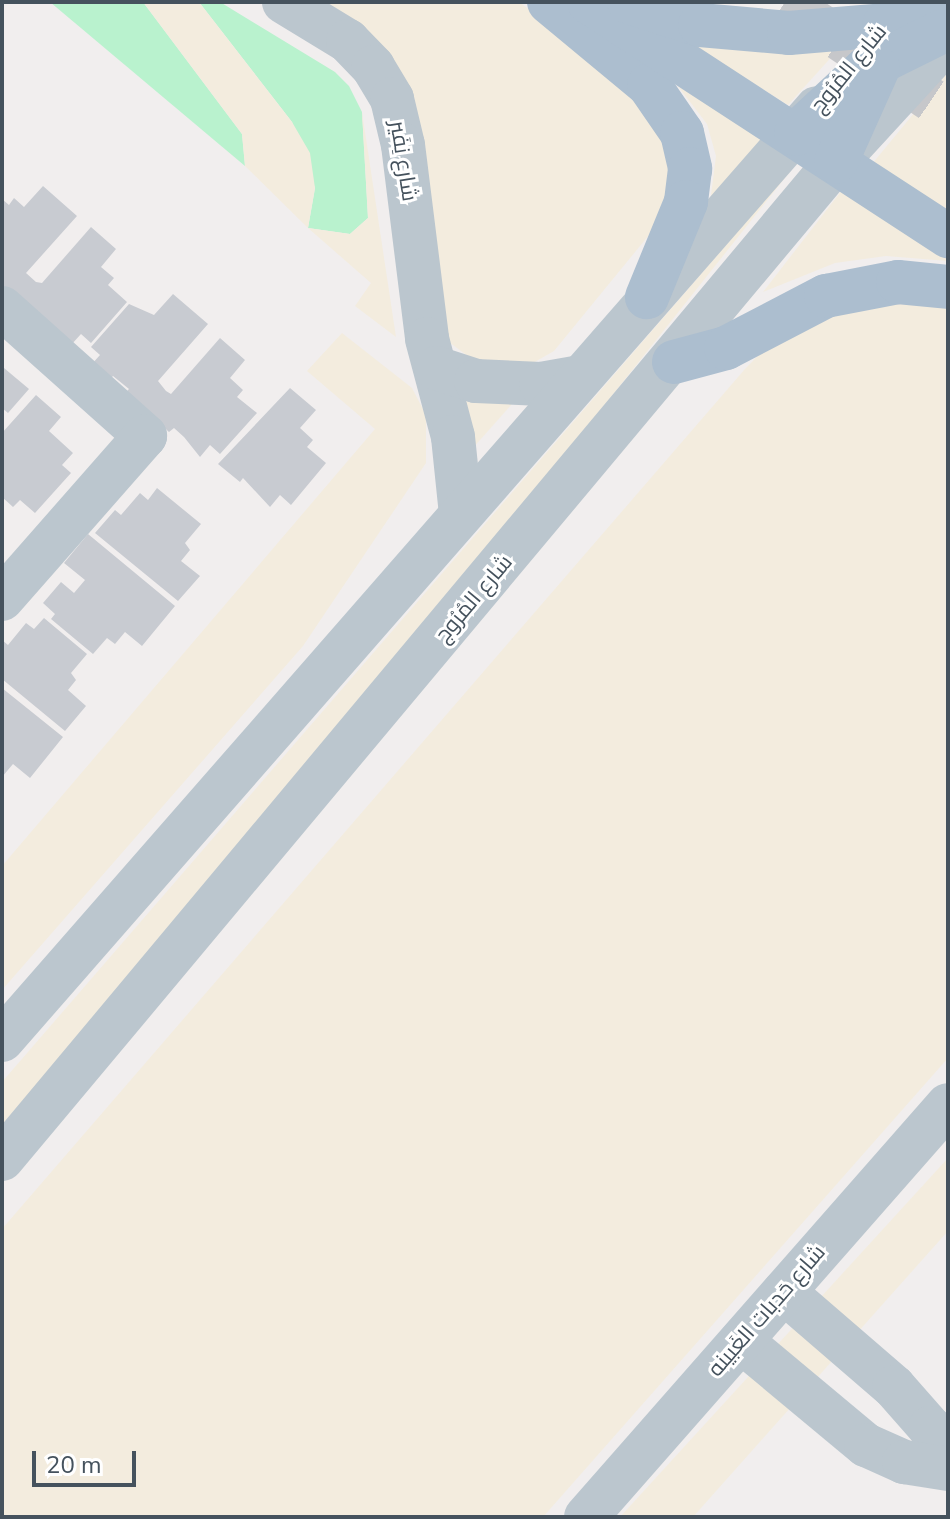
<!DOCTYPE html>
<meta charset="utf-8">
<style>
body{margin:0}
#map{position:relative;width:950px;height:1519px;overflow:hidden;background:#f1eeee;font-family:"Nunito Sans",Cairo,sans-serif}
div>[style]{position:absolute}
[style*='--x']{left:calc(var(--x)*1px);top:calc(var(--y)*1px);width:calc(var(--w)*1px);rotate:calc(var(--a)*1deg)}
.green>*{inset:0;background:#b9f2ce}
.sand>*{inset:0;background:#f3ecde}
.building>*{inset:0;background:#c8cbd1}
.highway-tunnel>*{height:44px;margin-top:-22px;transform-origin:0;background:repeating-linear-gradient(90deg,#c6c7ca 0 44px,transparent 0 66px)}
.minor>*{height:44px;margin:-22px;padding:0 22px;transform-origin:22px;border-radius:22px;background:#bbc6ce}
.major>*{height:44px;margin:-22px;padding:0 22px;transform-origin:22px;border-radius:22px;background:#acbecf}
span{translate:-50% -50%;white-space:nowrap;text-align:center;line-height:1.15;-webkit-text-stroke:6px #fff;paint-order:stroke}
.street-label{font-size:22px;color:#45525d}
.frame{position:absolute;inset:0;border:4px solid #45525d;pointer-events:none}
.scale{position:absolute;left:32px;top:1451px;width:104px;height:36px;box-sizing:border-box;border:4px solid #45525d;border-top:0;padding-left:10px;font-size:24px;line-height:28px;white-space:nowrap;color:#45525d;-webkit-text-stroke:6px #fff;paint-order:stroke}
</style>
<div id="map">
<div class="green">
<div style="clip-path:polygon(50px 2px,143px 2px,242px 134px,245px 166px)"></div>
<div style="clip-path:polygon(199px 2px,220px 2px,335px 72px,349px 86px,362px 112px,368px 218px,350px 234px,308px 228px,315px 188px,292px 122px)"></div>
</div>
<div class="sand">
<div style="clip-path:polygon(143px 2px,199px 2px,292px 122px,310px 153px,315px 188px,308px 228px,350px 234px,368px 218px,362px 112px,396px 337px,355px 306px,371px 283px,308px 228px,245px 166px,242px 134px)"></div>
<div style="clip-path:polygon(309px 2px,519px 2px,620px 76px,665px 123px,671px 196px,658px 224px,554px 351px,533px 363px,481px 366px,437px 333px,401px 120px)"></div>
<div style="clip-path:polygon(656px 22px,855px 31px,788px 105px)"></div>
<div style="clip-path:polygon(654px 55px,765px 134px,709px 211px,716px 156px,707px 124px)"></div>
<div style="clip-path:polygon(948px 72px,948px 214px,872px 164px)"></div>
<div style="clip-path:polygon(792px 169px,421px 636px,2px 1126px,2px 1082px)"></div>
<div style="clip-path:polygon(846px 185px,948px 253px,948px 261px,886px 256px,835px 263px,763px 292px)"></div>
<div style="clip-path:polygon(868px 294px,948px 303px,948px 1058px,543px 1517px,2px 1517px,2px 1229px,745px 369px,778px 335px)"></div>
<div style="clip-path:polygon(342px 333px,412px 388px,426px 415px,426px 463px,303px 646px,2px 990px,2px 866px,375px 429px,307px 371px)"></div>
<div style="clip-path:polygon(461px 395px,520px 395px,464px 458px)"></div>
<div style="clip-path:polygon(948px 1158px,948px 1231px,693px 1517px,620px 1517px)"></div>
</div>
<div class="building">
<div style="clip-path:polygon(43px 186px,77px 216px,26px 273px,36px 282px,42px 283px,91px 227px,116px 249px,101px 267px,114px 278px,108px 285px,127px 302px,91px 343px,81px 334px,71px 345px,2px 291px,2px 199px,9px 205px,14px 198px,24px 207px)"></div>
<div style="clip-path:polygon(173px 294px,208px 324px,158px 381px,166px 391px,171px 394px,220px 338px,245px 360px,230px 378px,243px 390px,237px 397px,257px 413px,220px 454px,210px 445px,200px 457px,184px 437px,174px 428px,169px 432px,126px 392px,129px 389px,113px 376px,108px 381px,91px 365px,100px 355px,91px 347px,129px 304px,154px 315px)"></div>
<div style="clip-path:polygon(4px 368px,29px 389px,8px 413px,2px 408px)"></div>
<div style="clip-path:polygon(290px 388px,316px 410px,300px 428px,313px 440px,307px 447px,326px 463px,291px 505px,280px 495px,270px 507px,243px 478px,240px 482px,218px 464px)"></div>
<div style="clip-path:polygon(36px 395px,61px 417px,49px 431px,73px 453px,62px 465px,71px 473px,35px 513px,20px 500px,13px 507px,2px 497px,2px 433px)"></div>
<div style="clip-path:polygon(157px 488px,201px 524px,185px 543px,190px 550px,181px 561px,200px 576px,178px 601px,95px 533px,115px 510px,121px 515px,140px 493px,148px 500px)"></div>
<div style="clip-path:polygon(88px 534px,175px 606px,142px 646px,125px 632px,115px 644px,107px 638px,93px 654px,51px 619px,55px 614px,43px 603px,61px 582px,74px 593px,85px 580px,64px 563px)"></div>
<div style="clip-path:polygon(44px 618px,87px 654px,71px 673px,76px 680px,68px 690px,86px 706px,65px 731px,2px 679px,2px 640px,8px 645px,26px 623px,34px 629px)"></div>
<div style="clip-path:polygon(2px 688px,63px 737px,30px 778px,13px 764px,2px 777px)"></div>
</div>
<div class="highway-tunnel">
<div style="--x:785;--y:2;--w:196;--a:33.8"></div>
</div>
<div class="minor">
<div style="--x:284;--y:2;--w:75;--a:31.4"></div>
<div style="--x:348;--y:41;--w:36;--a:46"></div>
<div style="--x:373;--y:67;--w:37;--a:59"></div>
<div style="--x:392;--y:99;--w:47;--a:76.6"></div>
<div style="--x:403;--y:145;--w:195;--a:82.9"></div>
<div style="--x:427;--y:339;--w:101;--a:75.1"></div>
<div style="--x:453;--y:437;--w:77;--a:84.1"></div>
<div style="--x:2;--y:308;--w:192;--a:41.8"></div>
<div style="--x:145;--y:436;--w:217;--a:131.3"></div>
<div style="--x:436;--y:368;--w:42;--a:18"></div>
<div style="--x:476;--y:381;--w:65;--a:2.6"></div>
<div style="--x:541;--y:384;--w:36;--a:-10"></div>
<div style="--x:2;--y:1040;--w:1238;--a:-48.83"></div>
<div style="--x:2;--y:1159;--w:1300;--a:-50.09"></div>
<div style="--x:836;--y:162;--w:166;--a:-47.4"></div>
<div style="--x:784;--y:1292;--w:145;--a:40.8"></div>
<div style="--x:894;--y:1387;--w:55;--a:48.7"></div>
<div style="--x:930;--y:1428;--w:40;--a:63.4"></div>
<div style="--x:741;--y:1341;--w:163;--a:39.8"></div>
<div style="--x:866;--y:1445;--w:42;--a:24.1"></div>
<div style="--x:904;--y:1462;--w:45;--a:9"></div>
<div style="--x:586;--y:1517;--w:548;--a:-48.7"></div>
</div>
<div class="major">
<div style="--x:549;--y:2;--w:130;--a:39.7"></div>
<div style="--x:649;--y:85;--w:58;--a:55.5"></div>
<div style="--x:682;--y:133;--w:37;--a:77"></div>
<div style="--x:690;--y:169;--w:33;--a:97"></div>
<div style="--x:686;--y:202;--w:103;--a:112.3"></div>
<div style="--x:589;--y:2;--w:429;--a:33.1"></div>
<div style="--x:629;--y:2;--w:75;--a:17.9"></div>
<div style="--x:700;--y:25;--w:89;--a:5.1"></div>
<div style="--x:789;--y:33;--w:95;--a:-4.8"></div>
<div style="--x:884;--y:25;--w:61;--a:-22.3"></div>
<div style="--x:796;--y:134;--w:96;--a:-42.9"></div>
<div style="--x:866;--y:69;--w:86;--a:-26.3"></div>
<div style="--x:836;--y:162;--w:103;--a:-65.9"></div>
<div style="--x:674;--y:362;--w:54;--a:-15.1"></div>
<div style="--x:726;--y:348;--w:113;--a:-27.5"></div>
<div style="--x:826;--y:296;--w:73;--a:-11"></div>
<div style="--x:898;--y:282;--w:50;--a:5.7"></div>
</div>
<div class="street-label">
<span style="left:849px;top:69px;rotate:-51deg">شارع المُرُوج</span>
<span style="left:403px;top:161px;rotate:81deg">شارع نِفَير</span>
<span style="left:474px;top:599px;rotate:-50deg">شارع المُرُوج</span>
<span style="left:767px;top:1311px;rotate:-49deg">شارع حَدبات الغَبينه</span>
</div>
<div class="frame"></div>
<div class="scale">20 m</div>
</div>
